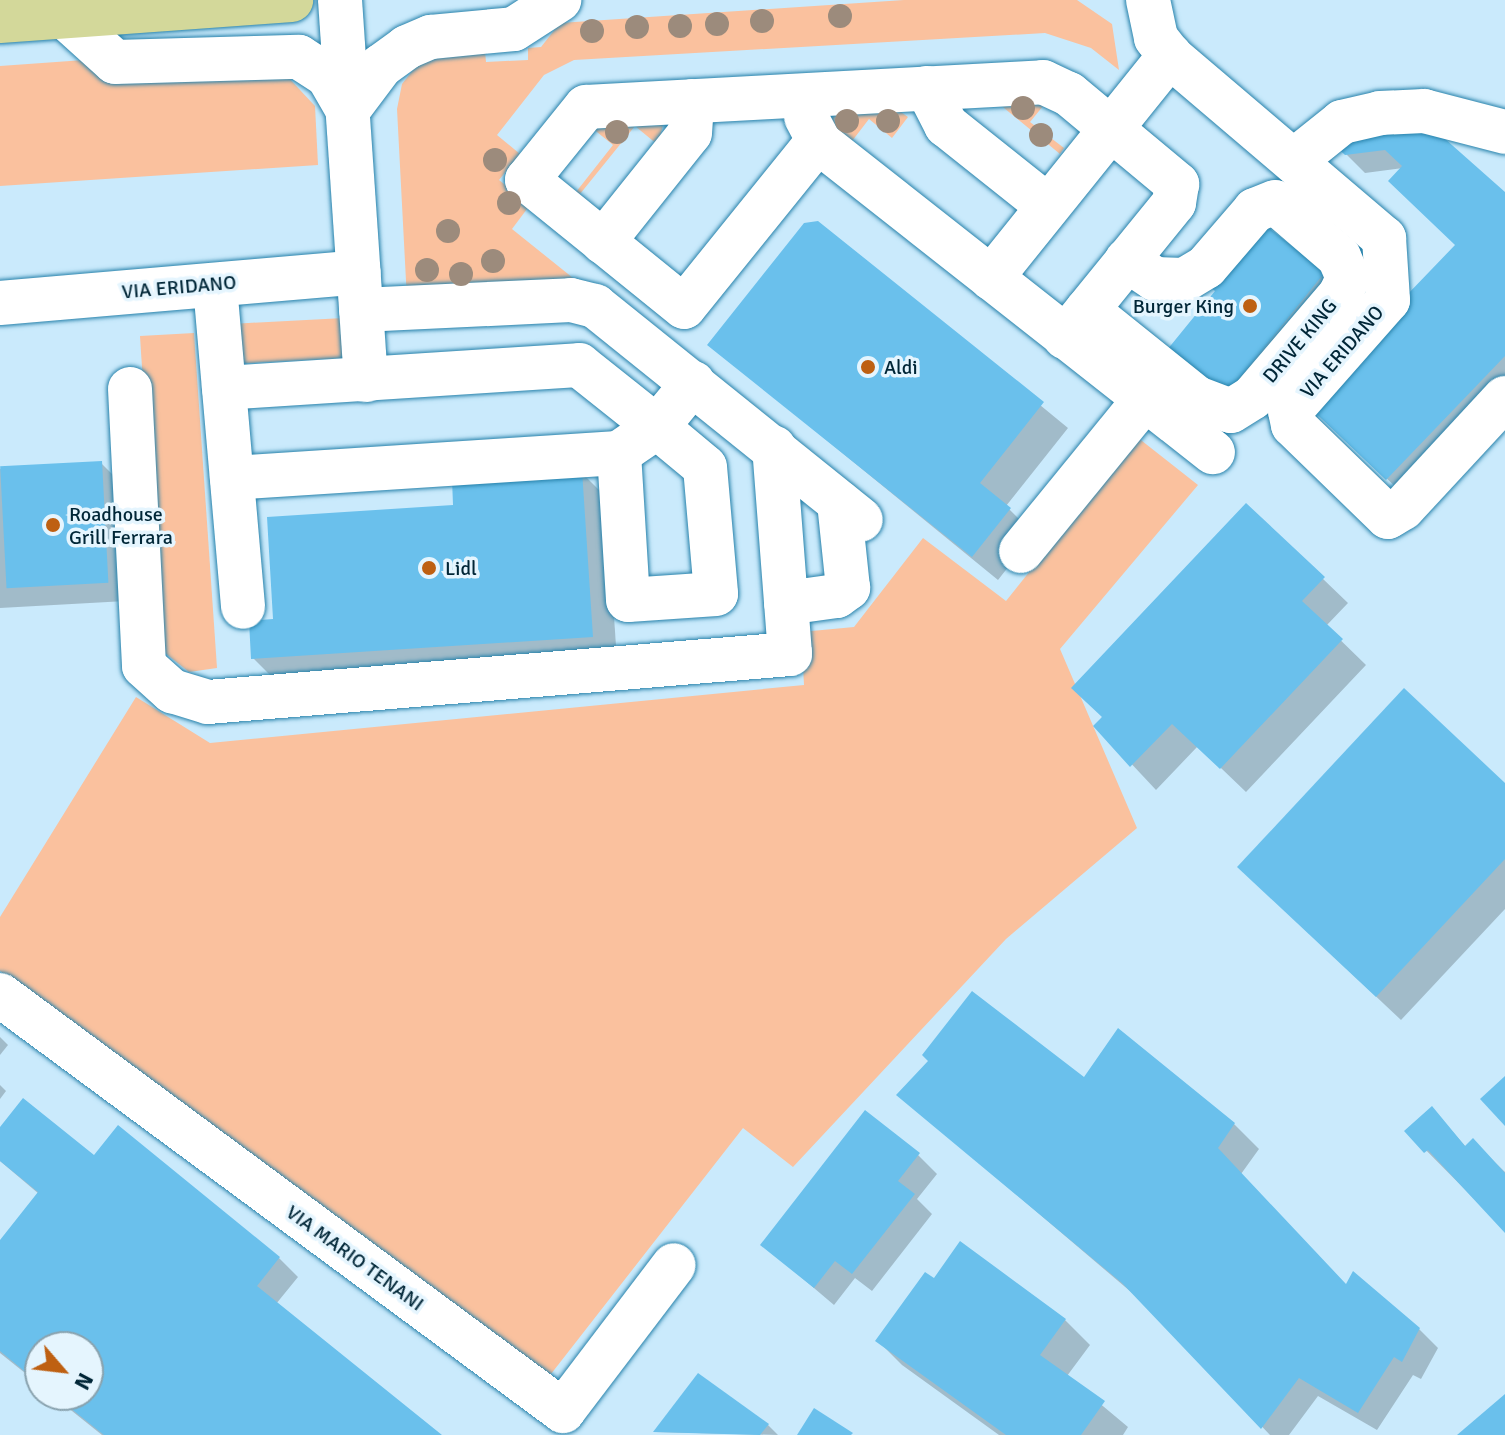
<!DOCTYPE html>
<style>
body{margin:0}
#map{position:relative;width:1505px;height:1435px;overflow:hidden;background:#caeafc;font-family:Signika,sans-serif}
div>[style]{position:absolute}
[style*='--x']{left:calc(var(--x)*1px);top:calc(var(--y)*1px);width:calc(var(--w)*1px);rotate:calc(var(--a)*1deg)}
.green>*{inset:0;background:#fac19e;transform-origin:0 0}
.shadow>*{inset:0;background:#0003}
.building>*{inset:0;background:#6ac0ec;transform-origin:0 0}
.roads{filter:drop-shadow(0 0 2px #2782ab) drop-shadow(0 0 2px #2782ab)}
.minor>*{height:44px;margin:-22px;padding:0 22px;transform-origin:22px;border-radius:22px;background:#fff}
.major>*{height:44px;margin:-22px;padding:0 22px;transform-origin:22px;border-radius:22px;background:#d3d89a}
.trees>*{width:24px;height:24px;margin:-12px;border-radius:50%;background:#9c8b7c}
.dots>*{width:22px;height:22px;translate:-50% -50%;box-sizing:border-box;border:4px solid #e5f5fe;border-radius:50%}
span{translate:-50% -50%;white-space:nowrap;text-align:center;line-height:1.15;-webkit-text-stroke:7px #e5f5fe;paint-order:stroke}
.street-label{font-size:20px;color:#002637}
.poi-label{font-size:20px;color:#002637}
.right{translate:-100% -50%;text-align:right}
.left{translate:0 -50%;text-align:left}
.north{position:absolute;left:24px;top:1331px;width:80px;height:80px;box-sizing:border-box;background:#e5f5fe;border:2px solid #89a2ae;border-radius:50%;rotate:118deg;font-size:22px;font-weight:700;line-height:32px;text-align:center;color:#002637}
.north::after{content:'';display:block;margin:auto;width:28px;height:36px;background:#be6012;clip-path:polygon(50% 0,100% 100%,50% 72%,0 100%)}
</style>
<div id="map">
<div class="green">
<div style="clip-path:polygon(904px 0,1077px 0,1112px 24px,1119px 70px,1091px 48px,1045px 33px,574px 60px,544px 75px,497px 135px,520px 154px,499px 180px,530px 205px,512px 229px,588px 290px,407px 300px,397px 109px,402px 84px,417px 65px,429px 58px,485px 51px,486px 62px,528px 60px,528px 48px,541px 47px,560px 23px)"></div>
<div style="clip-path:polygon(98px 59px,286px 75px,315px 106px,318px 165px,0 186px,0 66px)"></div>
<div style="clip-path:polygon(1048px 100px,1030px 122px,1064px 148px,1060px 154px,998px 103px)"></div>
<div style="clip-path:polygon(898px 110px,908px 117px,892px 138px,869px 119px,849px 145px,830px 124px,835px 112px)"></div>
<div style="clip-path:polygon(663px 125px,658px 145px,635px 126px,580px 194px,576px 192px,613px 145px,592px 128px)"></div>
<div style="left:344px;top:318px;width:40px;height:104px;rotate:87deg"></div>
<div style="clip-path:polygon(194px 333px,217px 668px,189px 672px,160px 649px,140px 336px)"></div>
<div style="clip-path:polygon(1137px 437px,1198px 485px,1060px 649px,1137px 828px,1006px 939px,793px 1167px,743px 1128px,551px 1374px,519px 1364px,0 971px,0 917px,136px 697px,210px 743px,804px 685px,801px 632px,854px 627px,923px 538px,1006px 601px)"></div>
</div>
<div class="shadow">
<div style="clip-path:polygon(1388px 133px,1505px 195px,1505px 394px,1406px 497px,1326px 420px,1457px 245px,1403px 168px,1365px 173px,1332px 140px)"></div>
<div style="clip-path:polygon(818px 223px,1068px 428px,1006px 506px,1034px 534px,998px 580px,710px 345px)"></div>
<div style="clip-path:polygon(1323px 274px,1342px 293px,1244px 413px,1188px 368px)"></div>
<div style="clip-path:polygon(101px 463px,120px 482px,126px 601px,0 608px,0 469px)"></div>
<div style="clip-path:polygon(581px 472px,606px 497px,617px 661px,278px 683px,253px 658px,275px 621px,455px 507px)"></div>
<div style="clip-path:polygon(1246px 505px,1348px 603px,1326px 626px,1366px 665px,1246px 792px,1198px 746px,1156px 790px,1096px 726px)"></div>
<div style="clip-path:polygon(1505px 786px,1505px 909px,1401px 1020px,1264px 891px)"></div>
<div style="clip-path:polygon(0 1037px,8px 1045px,0 1055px)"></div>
<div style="clip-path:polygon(1085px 1079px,1234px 1124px,1259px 1149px,1241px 1174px,1347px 1286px,1419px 1329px,1438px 1348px,1421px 1379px,1413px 1375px,1377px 1430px,1318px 1396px,1289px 1435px,1270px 1435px,1144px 1303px,899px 1095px)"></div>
<div style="clip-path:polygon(0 1085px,6px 1091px,0 1099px)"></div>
<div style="clip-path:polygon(1432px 1108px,1466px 1147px,1473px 1141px,1505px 1172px,1505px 1230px,1407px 1131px)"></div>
<div style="clip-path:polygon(0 1130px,94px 1157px,279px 1258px,298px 1277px,276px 1304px,439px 1435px,102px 1435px,52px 1395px,88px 1395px,88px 1347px,40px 1347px,40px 1385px,0 1353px,0 1243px,39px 1194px,0 1161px)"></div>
<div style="clip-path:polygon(918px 1155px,937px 1174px,917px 1199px,932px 1214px,872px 1291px,855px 1278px,834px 1305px,762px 1244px)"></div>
<div style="clip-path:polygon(934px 1280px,1065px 1320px,1090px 1345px,1067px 1376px,1128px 1427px,1123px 1435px,999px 1435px,902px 1365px,878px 1341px)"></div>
<div style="clip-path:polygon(768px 1425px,778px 1435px,656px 1432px)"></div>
</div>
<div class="building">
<div style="clip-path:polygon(1426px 122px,1505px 192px,1505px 356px,1386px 480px,1304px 402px,1455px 245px,1388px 181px,1402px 166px,1385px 150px,1345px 155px,1328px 139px)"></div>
<div style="clip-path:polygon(1259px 220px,1325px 272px,1225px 396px,1167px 350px,1215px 291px,1208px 286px)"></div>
<div style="clip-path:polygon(818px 221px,1044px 402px,980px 483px,1011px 508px,972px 557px,707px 345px,804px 223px)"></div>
<div style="left:102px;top:461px;width:122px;height:102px;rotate:87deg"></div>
<div style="clip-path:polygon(582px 470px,593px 637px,251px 659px,249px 621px,273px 619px,267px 517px,453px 505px,452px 479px)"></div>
<div style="clip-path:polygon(1246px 503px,1325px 577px,1302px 601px,1343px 639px,1220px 769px,1172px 724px,1130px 767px,1093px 726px,1102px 717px,1071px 688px)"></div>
<div style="clip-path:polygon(1404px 688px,1505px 783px,1505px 859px,1376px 997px,1237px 867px)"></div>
<div style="clip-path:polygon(972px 991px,1084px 1077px,1118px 1028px,1235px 1123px,1218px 1148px,1346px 1284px,1353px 1271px,1420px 1328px,1402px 1362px,1394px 1357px,1358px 1413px,1299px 1378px,1261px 1429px,1122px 1283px,896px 1095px,928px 1061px,922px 1055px)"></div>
<div style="clip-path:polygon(1505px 1076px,1505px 1126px,1480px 1099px)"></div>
<div style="clip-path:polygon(23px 1098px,94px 1155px,118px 1125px,280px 1257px,257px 1286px,442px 1435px,104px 1435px,54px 1395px,88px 1395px,88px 1347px,40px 1347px,40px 1384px,0 1351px,0 1240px,38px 1192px,0 1161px,0 1127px)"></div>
<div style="clip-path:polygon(1432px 1106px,1465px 1146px,1473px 1138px,1505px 1173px,1505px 1233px,1428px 1150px,1424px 1153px,1404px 1131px)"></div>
<div style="clip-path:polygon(865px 1110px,920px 1153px,898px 1181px,915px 1194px,852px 1274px,835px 1261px,814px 1288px,760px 1245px)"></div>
<div style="clip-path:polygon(960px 1241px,1066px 1319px,1040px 1355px,1105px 1401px,1081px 1435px,1006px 1435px,875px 1341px,925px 1272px,934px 1278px)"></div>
<div style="clip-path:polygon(698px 1373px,769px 1424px,760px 1435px,653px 1432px)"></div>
<div style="clip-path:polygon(1505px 1394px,1505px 1435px,1457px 1435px)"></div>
<div style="clip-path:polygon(814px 1408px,853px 1433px,851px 1435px,797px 1435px)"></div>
</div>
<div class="roads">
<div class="minor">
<div style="--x:340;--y:0;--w:381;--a:86.1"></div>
<div style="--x:1148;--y:0;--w:39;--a:78"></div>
<div style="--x:1156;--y:38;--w:24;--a:52"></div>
<div style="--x:1171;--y:57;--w:280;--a:40.4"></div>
<div style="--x:1384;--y:238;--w:62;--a:86.3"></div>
<div style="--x:1388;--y:300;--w:148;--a:131.4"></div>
<div style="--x:1290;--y:411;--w:14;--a:78"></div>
<div style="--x:1293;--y:425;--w:132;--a:44.1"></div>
<div style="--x:1388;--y:517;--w:17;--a:-31"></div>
<div style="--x:1403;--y:508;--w:150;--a:-47.2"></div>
<div style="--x:65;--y:17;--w:67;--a:42"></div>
<div style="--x:115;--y:62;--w:184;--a:-1.6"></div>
<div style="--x:299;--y:57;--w:35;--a:33"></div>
<div style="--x:328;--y:76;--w:39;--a:60"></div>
<div style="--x:348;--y:110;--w:55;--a:-53.1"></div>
<div style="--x:381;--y:66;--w:32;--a:-36"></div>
<div style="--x:407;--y:47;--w:26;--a:-23"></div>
<div style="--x:431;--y:37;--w:83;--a:-5.5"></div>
<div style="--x:514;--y:29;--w:54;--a:-32.8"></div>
<div style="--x:927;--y:88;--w:42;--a:62.8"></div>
<div style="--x:946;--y:125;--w:130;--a:38.5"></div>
<div style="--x:806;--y:117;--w:30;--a:62"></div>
<div style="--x:820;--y:143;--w:500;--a:38.2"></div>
<div style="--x:818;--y:141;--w:213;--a:128.9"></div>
<div style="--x:684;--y:307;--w:202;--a:-141"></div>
<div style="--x:527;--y:180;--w:94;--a:-51.1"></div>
<div style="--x:586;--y:107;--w:458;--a:-3.1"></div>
<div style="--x:1043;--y:82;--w:29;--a:25"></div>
<div style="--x:1069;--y:94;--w:141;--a:39.8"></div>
<div style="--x:1177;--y:184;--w:19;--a:99"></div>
<div style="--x:1174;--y:203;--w:173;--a:129.1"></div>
<div style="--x:1296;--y:159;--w:59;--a:-38.8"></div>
<div style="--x:1342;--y:122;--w:39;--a:-13"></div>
<div style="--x:1380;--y:113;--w:44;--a:-2.6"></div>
<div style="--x:1424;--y:111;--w:84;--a:14.5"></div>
<div style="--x:603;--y:242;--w:139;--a:-51.4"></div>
<div style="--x:690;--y:133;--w:32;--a:-86"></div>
<div style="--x:991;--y:278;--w:286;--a:-51.2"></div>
<div style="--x:215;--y:286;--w:322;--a:85"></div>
<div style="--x:0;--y:303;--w:360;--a:-4.9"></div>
<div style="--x:361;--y:310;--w:210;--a:-2.7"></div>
<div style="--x:571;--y:300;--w:25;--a:14"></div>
<div style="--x:595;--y:306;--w:341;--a:38.8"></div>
<div style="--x:1087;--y:310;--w:141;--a:38.7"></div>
<div style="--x:1197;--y:398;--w:36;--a:21"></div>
<div style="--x:1231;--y:411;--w:25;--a:-32"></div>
<div style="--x:1252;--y:398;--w:135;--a:-49.5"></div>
<div style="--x:1340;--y:295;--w:19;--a:-65"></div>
<div style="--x:1348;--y:278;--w:23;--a:-113"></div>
<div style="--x:1339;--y:257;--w:84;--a:-139.3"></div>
<div style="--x:1275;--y:202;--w:22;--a:158"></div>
<div style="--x:1255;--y:210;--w:75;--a:130.7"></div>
<div style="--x:1206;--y:267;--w:26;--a:149"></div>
<div style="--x:1184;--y:280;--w:29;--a:-178"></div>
<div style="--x:1155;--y:279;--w:34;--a:-146"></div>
<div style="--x:224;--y:388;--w:356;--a:-3.7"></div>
<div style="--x:579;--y:365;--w:100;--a:38.5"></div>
<div style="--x:657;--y:427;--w:62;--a:39.8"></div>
<div style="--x:705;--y:467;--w:127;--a:85"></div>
<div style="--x:716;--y:594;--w:88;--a:176.1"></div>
<div style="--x:628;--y:600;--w:147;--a:-93.5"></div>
<div style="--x:619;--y:453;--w:46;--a:-34.4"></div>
<div style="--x:657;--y:427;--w:57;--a:-50.7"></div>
<div style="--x:130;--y:389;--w:277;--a:87.1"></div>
<div style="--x:144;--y:666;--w:38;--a:42"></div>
<div style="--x:172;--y:691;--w:38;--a:17"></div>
<div style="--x:208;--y:702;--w:584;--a:-4.71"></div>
<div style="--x:790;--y:654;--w:207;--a:-94.4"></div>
<div style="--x:232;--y:478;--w:388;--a:-3.7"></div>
<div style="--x:1021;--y:551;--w:196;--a:-50.8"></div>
<div style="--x:786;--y:603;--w:51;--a:-7.8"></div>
<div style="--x:837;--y:596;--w:14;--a:-36"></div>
<div style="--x:848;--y:588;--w:86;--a:-96"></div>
<div style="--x:0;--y:995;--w:700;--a:36.46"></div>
<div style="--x:563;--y:1411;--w:183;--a:-52.8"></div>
</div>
<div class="major">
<div style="--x:0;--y:21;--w:292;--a:-4.1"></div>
</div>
</div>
<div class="trees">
<div style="left:840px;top:16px"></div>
<div style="left:762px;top:21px"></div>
<div style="left:717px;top:24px"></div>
<div style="left:680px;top:26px"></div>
<div style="left:637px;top:27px"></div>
<div style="left:592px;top:31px"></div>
<div style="left:1023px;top:108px"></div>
<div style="left:847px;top:121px"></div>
<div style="left:888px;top:121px"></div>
<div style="left:617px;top:132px"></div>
<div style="left:1041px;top:135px"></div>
<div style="left:495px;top:160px"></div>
<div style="left:509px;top:203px"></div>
<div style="left:448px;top:231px"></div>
<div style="left:493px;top:261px"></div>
<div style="left:427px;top:270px"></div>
<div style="left:461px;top:274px"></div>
</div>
<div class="dots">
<div style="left:1250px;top:306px;background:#be6012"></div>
<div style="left:868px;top:367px;background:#be6012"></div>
<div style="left:53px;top:525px;background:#be6012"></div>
<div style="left:429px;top:568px;background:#be6012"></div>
</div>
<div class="street-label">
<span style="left:179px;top:287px;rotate:-5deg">VIA ERIDANO</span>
<span style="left:1300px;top:341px;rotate:-50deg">DRIVE KING</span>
<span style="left:1342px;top:352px;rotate:-49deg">VIA ERIDANO</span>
<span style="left:355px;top:1258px;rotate:36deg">VIA MARIO TENANI</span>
</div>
<div class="poi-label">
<span class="right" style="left:1234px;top:306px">Burger King</span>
<span class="left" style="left:884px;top:367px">Aldi</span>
<span class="left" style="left:69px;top:526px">Roadhouse<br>Grill Ferrara</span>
<span class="left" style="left:445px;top:568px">Lidl</span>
</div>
<div class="north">N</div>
</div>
